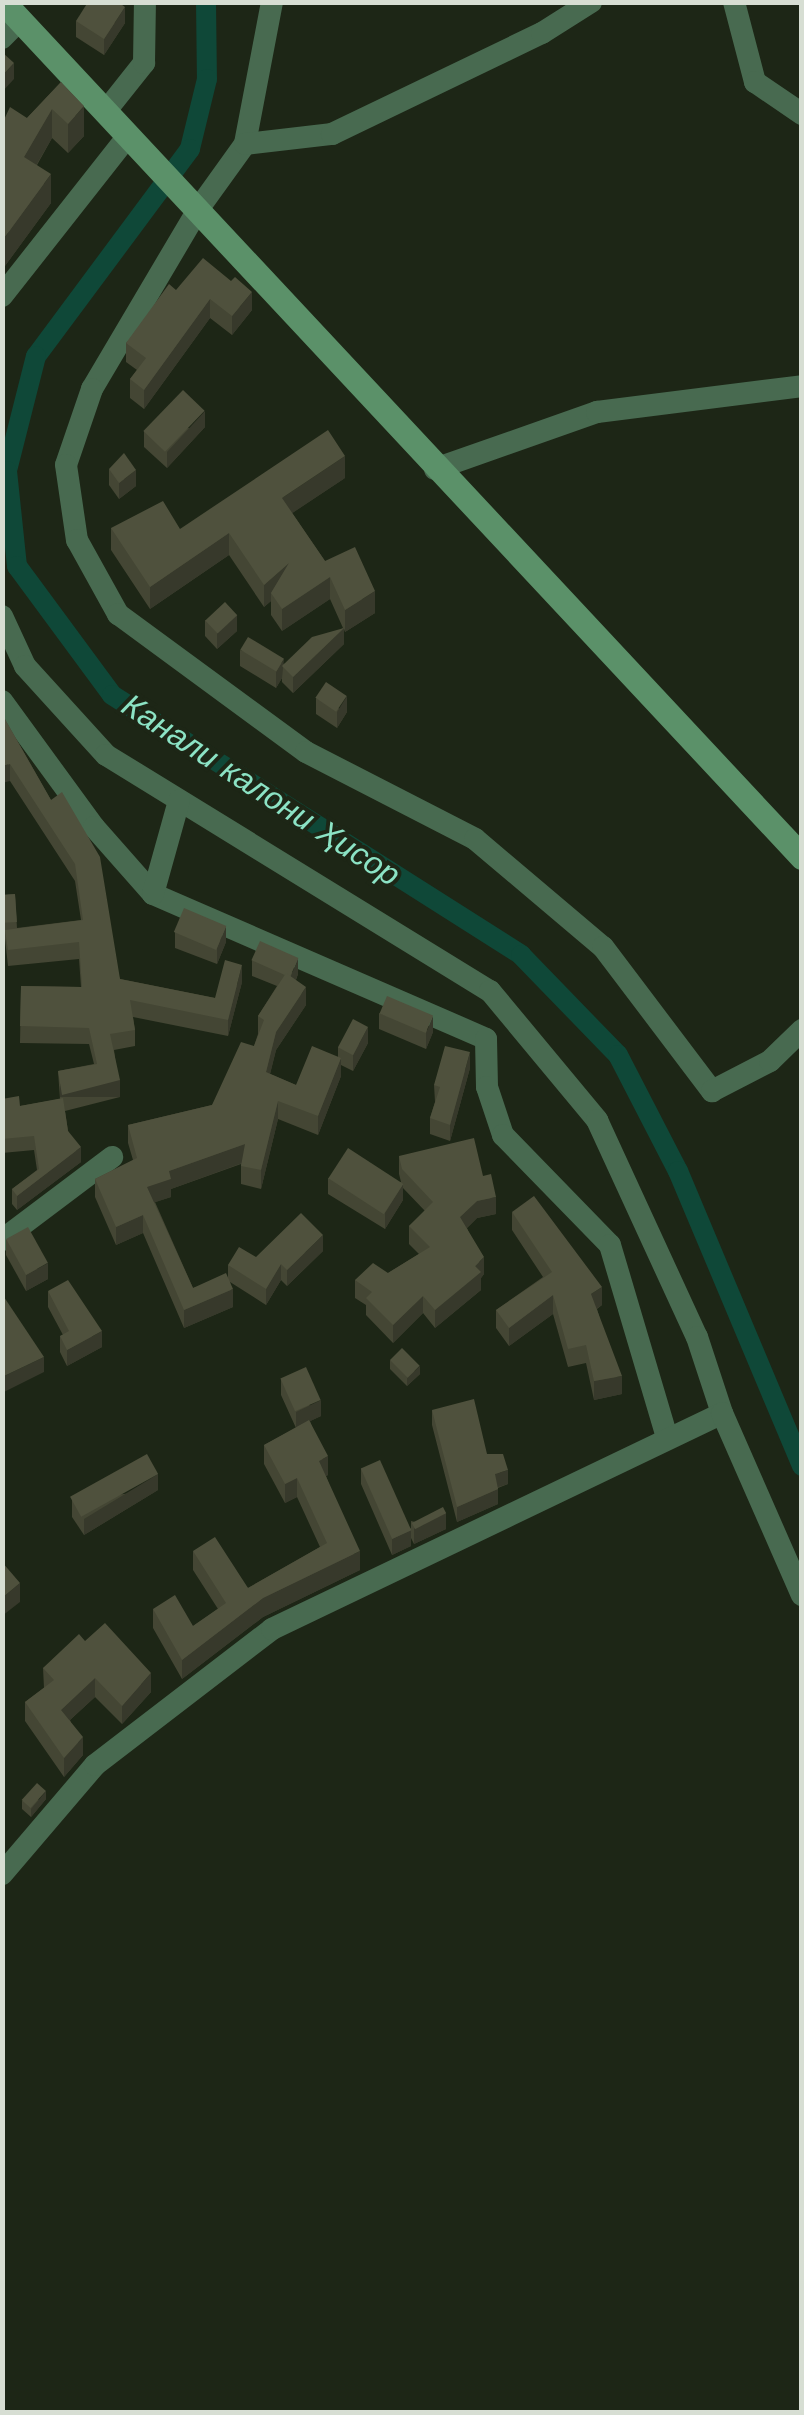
<!DOCTYPE html>
<meta charset="utf-8">
<style>
body{margin:0}
#map{position:relative;width:804px;height:2415px;overflow:hidden;background:#1d2616;font-family:"Work Sans",sans-serif}
div>[style]{position:absolute}
[style*='--x']{left:calc(var(--x)*1px);top:calc(var(--y)*1px);width:calc(var(--w)*1px);rotate:calc(var(--a)*1deg)}
.canal>*{height:20px;margin:-10px;padding:0 10px;transform-origin:10px;border-radius:10px;background:#0f4838}
.street>*{height:22px;margin:-11px;padding:0 11px;transform-origin:11px;border-radius:11px;background:#486a50}
.secondary>*{height:25px;margin:-12.5px;padding:0 12.5px;transform-origin:12.5px;border-radius:12.5px;background:#5b9169}
.wall>*{inset:0;background:#444634}
.shaded-wall>*{inset:0;background:#37392b;transform-origin:0 0}
.building>*{inset:0;background:#4f513d;transform-origin:0 0}
span{translate:-50% -50%;white-space:nowrap;text-align:center;line-height:1.15;-webkit-text-stroke:8px #1d2616;paint-order:stroke}
.water-label{font-size:32px;color:#8ce3c5;font-style:italic}
.frame{position:absolute;inset:0;border:5px solid #d7ded3;pointer-events:none}
</style>
<div id="map">
<div class="canal">
<div style="--x:206;--y:2;--w:77;--a:89.3"></div>
<div style="--x:207;--y:79;--w:72;--a:103.7"></div>
<div style="--x:190;--y:149;--w:258;--a:126.6"></div>
<div style="--x:36;--y:356;--w:119;--a:104.2"></div>
<div style="--x:7;--y:471;--w:96;--a:84"></div>
<div style="--x:17;--y:566;--w:160;--a:53.6"></div>
<div style="--x:112;--y:695;--w:485;--a:32.4"></div>
<div style="--x:521;--y:955;--w:139;--a:45.9"></div>
<div style="--x:618;--y:1055;--w:131;--a:62.7"></div>
<div style="--x:678;--y:1171;--w:320;--a:67.2"></div>
</div>
<div class="street">
<div style="--x:272;--y:2;--w:145;--a:100.8"></div>
<div style="--x:245;--y:144;--w:79;--a:125.7"></div>
<div style="--x:199;--y:208;--w:210;--a:120.6"></div>
<div style="--x:92;--y:389;--w:80;--a:108.9"></div>
<div style="--x:66;--y:465;--w:76;--a:81.7"></div>
<div style="--x:77;--y:540;--w:85;--a:61"></div>
<div style="--x:118;--y:614;--w:233;--a:36.3"></div>
<div style="--x:306;--y:752;--w:190;--a:27.2"></div>
<div style="--x:475;--y:839;--w:167;--a:40.2"></div>
<div style="--x:603;--y:947;--w:181;--a:52.9"></div>
<div style="--x:712;--y:1091;--w:65;--a:-27.3"></div>
<div style="--x:770;--y:1061;--w:45;--a:-44.1"></div>
<div style="--x:734;--y:2;--w:83;--a:75.3"></div>
<div style="--x:755;--y:82;--w:57;--a:34.2"></div>
<div style="--x:2;--y:38;--w:25;--a:-45"></div>
<div style="--x:105;--y:112;--w:63;--a:-51.5"></div>
<div style="--x:144;--y:63;--w:61;--a:-89.1"></div>
<div style="--x:245;--y:144;--w:88;--a:-6.6"></div>
<div style="--x:332;--y:134;--w:233;--a:-25.7"></div>
<div style="--x:542;--y:33;--w:58;--a:-32.3"></div>
<div style="--x:2;--y:296;--w:204;--a:-51.8"></div>
<div style="--x:435;--y:469;--w:172;--a:-19.4"></div>
<div style="--x:597;--y:412;--w:207;--a:-7.2"></div>
<div style="--x:2;--y:616;--w:55;--a:65.3"></div>
<div style="--x:25;--y:666;--w:120;--a:47.7"></div>
<div style="--x:106;--y:755;--w:451;--a:31.6"></div>
<div style="--x:490;--y:991;--w:168;--a:50.3"></div>
<div style="--x:597;--y:1120;--w:239;--a:65.3"></div>
<div style="--x:697;--y:1337;--w:80;--a:71.8"></div>
<div style="--x:2;--y:701;--w:156;--a:53.9"></div>
<div style="--x:94;--y:827;--w:89;--a:48.6"></div>
<div style="--x:153;--y:894;--w:363;--a:23.5"></div>
<div style="--x:486;--y:1039;--w:48;--a:88.8"></div>
<div style="--x:487;--y:1087;--w:51;--a:71.6"></div>
<div style="--x:503;--y:1135;--w:153;--a:45.8"></div>
<div style="--x:610;--y:1245;--w:201;--a:73.5"></div>
<div style="--x:153;--y:894;--w:97;--a:-74.4"></div>
<div style="--x:2;--y:1240;--w:138;--a:-37"></div>
<div style="--x:2;--y:1874;--w:143;--a:-49.5"></div>
<div style="--x:95;--y:1765;--w:223;--a:-37.5"></div>
<div style="--x:272;--y:1629;--w:499;--a:-25.6"></div>
<div style="--x:722;--y:1413;--w:199;--a:66.3"></div>
</div>
<div class="secondary">
<div style="--x:3;--y:2;--w:1170;--a:46.94"></div>
</div>
<div class="wall">
<div style="clip-path:polygon(76px 21px,125px 23px,104px 55px,76px 37px)"></div>
<div style="clip-path:polygon(61px 82px,84px 136px,68px 153px,52px 138px,37px 165px,51px 203px,2px 270px,27px 118px)"></div>
<div style="clip-path:polygon(176px 290px,252px 310px,232px 335px,210px 318px,144px 409px,130px 398px,130px 379px,137px 370px,126px 362px,126px 343px)"></div>
<div style="clip-path:polygon(205px 427px,167px 468px,144px 447px,144px 431px)"></div>
<div style="clip-path:polygon(109px 469px,136px 486px,119px 499px,109px 485px)"></div>
<div style="clip-path:polygon(345px 478px,292px 513px,325px 561px,375px 613px,345px 632px,344px 629px,344px 644px,293px 693px,282px 682px,282px 678px,276px 688px,240px 666px,240px 650px,284px 664px,343px 628px,330px 599px,282px 631px,271px 615px,271px 601px,264px 607px,229px 555px,150px 609px,111px 550px,111px 528px,180px 529px)"></div>
<div style="clip-path:polygon(205px 620px,237px 631px,217px 649px,205px 636px)"></div>
<div style="clip-path:polygon(316px 698px,347px 712px,337px 728px,316px 714px)"></div>
<div style="clip-path:polygon(2px 714px,51px 800px,120px 979px,215px 998px,242px 982px,228px 1036px,133px 1017px,135px 1030px,135px 1046px,114px 1050px,120px 1097px,65px 1111px,68px 1131px,81px 1162px,17px 1210px,12px 1204px,12px 1189px,37px 1170px,34px 1150px,2px 1153px,2px 1099px,20px 1106px,60px 1099px,58px 1071px,94px 1064px,89px 1044px,20px 1043px,21px 986px,81px 987px,79px 959px,8px 966px,5px 939px,2px 939px,2px 895px,15px 894px,17px 928px,81px 920px,75px 881px,10px 781px)"></div>
<div style="clip-path:polygon(175px 932px,226px 942px,217px 964px,175px 948px)"></div>
<div style="clip-path:polygon(252px 960px,298px 974px,296px 980px,306px 1005px,276px 1050px,270px 1074px,296px 1085px,338px 1057px,338px 1047px,368px 1043px,353px 1071px,341px 1065px,341px 1076px,318px 1135px,278px 1119px,261px 1189px,241px 1184px,241px 1164px,171px 1189px,171px 1197px,155px 1202px,193px 1288px,228px 1278px,228px 1265px,256px 1257px,323px 1251px,287px 1286px,281px 1280px,266px 1305px,230px 1282px,233px 1307px,184px 1328px,143px 1233px,116px 1245px,95px 1197px,95px 1179px,133px 1160px,128px 1143px,128px 1125px,212px 1105px,254px 1046px,258px 1034px,258px 1016px,277px 986px,252px 976px)"></div>
<div style="clip-path:polygon(379px 1013px,433px 1032px,426px 1049px,379px 1029px)"></div>
<div style="clip-path:polygon(470px 1068px,450px 1141px,430px 1134px,430px 1118px,435px 1102px,434px 1085px)"></div>
<div style="clip-path:polygon(399px 1156px,483px 1176px,496px 1214px,477px 1218px,467px 1228px,484px 1274px,481px 1278px,481px 1290px,435px 1328px,423px 1313px,393px 1343px,366px 1315px,366px 1305px,355px 1298px,355px 1280px,388px 1273px,419px 1254px,409px 1244px,409px 1226px,425px 1211px,403px 1188px,403px 1200px,385px 1229px,328px 1194px,328px 1178px,401px 1182px,399px 1174px)"></div>
<div style="clip-path:polygon(512px 1212px,602px 1305px,597px 1309px,622px 1394px,594px 1400px,586px 1363px,568px 1367px,553px 1314px,509px 1346px,496px 1328px,496px 1310px,543px 1277px,512px 1230px)"></div>
<div style="clip-path:polygon(6px 1239px,48px 1279px,26px 1291px,6px 1255px)"></div>
<div style="clip-path:polygon(48px 1291px,102px 1347px,67px 1366px,60px 1352px,60px 1336px,63px 1335px,48px 1307px)"></div>
<div style="clip-path:polygon(390px 1360px,420px 1374px,407px 1386px,390px 1369px)"></div>
<div style="clip-path:polygon(281px 1379px,321px 1416px,310px 1421px,328px 1475px,326px 1476px,360px 1570px,263px 1617px,182px 1679px,153px 1628px,153px 1609px,193px 1626px,218px 1609px,193px 1570px,193px 1551px,248px 1588px,320px 1547px,297px 1497px,285px 1503px,264px 1464px,264px 1445px,296px 1428px,281px 1395px)"></div>
<div style="clip-path:polygon(432px 1410px,487px 1454px,508px 1484px,498px 1488px,498px 1504px,457px 1522px,432px 1425px)"></div>
<div style="clip-path:polygon(361px 1468px,411px 1529px,411px 1521px,446px 1529px,414px 1544px,411px 1538px,411px 1546px,392px 1555px,361px 1484px)"></div>
<div style="clip-path:polygon(158px 1490px,84px 1535px,72px 1517px,72px 1500px)"></div>
<div style="clip-path:polygon(85px 1641px,151px 1692px,122px 1724px,95px 1697px,70px 1720px,83px 1755px,64px 1777px,25px 1721px,25px 1702px,44px 1688px,43px 1668px)"></div>
<div style="clip-path:polygon(46px 1799px,31px 1817px,22px 1809px,22px 1801px)"></div>
</div>
<div class="shaded-wall">
<div style="clip-path:polygon(125px 7px,125px 23px,104px 55px,104px 39px)"></div>
<div style="clip-path:polygon(14px 63px,14px 79px,2px 92px,2px 76px)"></div>
<div style="clip-path:polygon(84px 106px,84px 136px,68px 153px,68px 124px)"></div>
<div style="clip-path:polygon(52px 109px,52px 138px,24px 186px,24px 157px)"></div>
<div style="clip-path:polygon(51px 174px,51px 203px,2px 270px,2px 241px)"></div>
<div style="clip-path:polygon(252px 292px,252px 310px,232px 335px,232px 316px)"></div>
<div style="clip-path:polygon(210px 299px,210px 318px,144px 409px,144px 390px)"></div>
<div style="clip-path:polygon(205px 411px,205px 427px,167px 468px,167px 452px)"></div>
<div style="clip-path:polygon(345px 456px,345px 478px,282px 520px,282px 498px)"></div>
<div style="clip-path:polygon(136px 470px,136px 486px,119px 499px,119px 483px)"></div>
<div style="clip-path:polygon(229px 533px,229px 555px,150px 609px,150px 587px)"></div>
<div style="clip-path:polygon(289px 563px,271px 593px,271px 601px,264px 607px,264px 585px)"></div>
<div style="clip-path:polygon(330px 577px,330px 599px,282px 631px,282px 609px)"></div>
<div style="clip-path:polygon(375px 591px,375px 613px,345px 632px,345px 610px)"></div>
<div style="clip-path:polygon(237px 615px,237px 631px,217px 649px,217px 633px)"></div>
<div style="clip-path:polygon(344px 628px,344px 644px,293px 693px,293px 677px)"></div>
<div style="clip-path:polygon(284px 659px,282px 678px,276px 688px,276px 672px)"></div>
<div style="clip-path:polygon(347px 696px,347px 712px,337px 728px,337px 712px)"></div>
<div style="clip-path:polygon(10px 764px,10px 781px,2px 783px,2px 766px)"></div>
<div style="clip-path:polygon(226px 926px,226px 942px,217px 964px,217px 948px)"></div>
<div style="clip-path:polygon(298px 958px,298px 974px,291px 992px,291px 976px)"></div>
<div style="clip-path:polygon(242px 965px,242px 982px,228px 1036px,228px 1020px)"></div>
<div style="clip-path:polygon(306px 987px,306px 1005px,276px 1050px,266px 1090px,266px 1072px,276px 1032px)"></div>
<div style="clip-path:polygon(433px 1016px,433px 1032px,426px 1049px,426px 1033px)"></div>
<div style="clip-path:polygon(368px 1027px,368px 1043px,353px 1071px,353px 1055px)"></div>
<div style="clip-path:polygon(470px 1052px,470px 1068px,450px 1141px,450px 1125px)"></div>
<div style="clip-path:polygon(341px 1058px,341px 1076px,318px 1135px,318px 1116px)"></div>
<div style="left:120px;top:1080px;width:17px;height:60px;rotate:90deg"></div>
<div style="clip-path:polygon(278px 1101px,278px 1119px,261px 1189px,261px 1170px)"></div>
<div style="clip-path:polygon(245px 1144px,245px 1162px,171px 1189px,171px 1197px,147px 1205px,147px 1187px,169px 1171px)"></div>
<div style="clip-path:polygon(81px 1147px,81px 1162px,17px 1210px,17px 1196px)"></div>
<div style="clip-path:polygon(403px 1184px,403px 1200px,385px 1229px,385px 1213px)"></div>
<div style="clip-path:polygon(496px 1197px,496px 1214px,477px 1218px,460px 1234px,460px 1217px,477px 1201px)"></div>
<div style="clip-path:polygon(143px 1215px,143px 1233px,116px 1245px,116px 1227px)"></div>
<div style="clip-path:polygon(323px 1235px,323px 1251px,287px 1286px,287px 1270px)"></div>
<div style="clip-path:polygon(484px 1257px,484px 1274px,481px 1278px,481px 1290px,435px 1328px,435px 1310px)"></div>
<div style="clip-path:polygon(48px 1263px,48px 1279px,26px 1291px,26px 1275px)"></div>
<div style="clip-path:polygon(281px 1264px,281px 1280px,266px 1305px,266px 1289px)"></div>
<div style="clip-path:polygon(602px 1287px,602px 1305px,591px 1312px,591px 1294px)"></div>
<div style="clip-path:polygon(233px 1289px,233px 1307px,184px 1328px,184px 1310px)"></div>
<div style="clip-path:polygon(553px 1295px,553px 1314px,509px 1346px,509px 1328px)"></div>
<div style="clip-path:polygon(423px 1296px,423px 1313px,393px 1343px,393px 1325px)"></div>
<div style="clip-path:polygon(102px 1331px,102px 1347px,67px 1366px,67px 1350px)"></div>
<div style="clip-path:polygon(44px 1357px,44px 1372px,2px 1393px,2px 1377px)"></div>
<div style="clip-path:polygon(420px 1366px,420px 1374px,407px 1386px,407px 1378px)"></div>
<div style="clip-path:polygon(622px 1376px,622px 1394px,594px 1400px,594px 1381px)"></div>
<div style="clip-path:polygon(321px 1400px,321px 1416px,296px 1428px,296px 1412px)"></div>
<div style="clip-path:polygon(328px 1456px,328px 1475px,319px 1480px,319px 1461px)"></div>
<div style="clip-path:polygon(508px 1470px,508px 1484px,495px 1488px,495px 1474px)"></div>
<div style="clip-path:polygon(158px 1474px,158px 1490px,84px 1535px,84px 1519px)"></div>
<div style="clip-path:polygon(297px 1478px,297px 1497px,285px 1503px,285px 1484px)"></div>
<div style="clip-path:polygon(498px 1489px,498px 1504px,457px 1522px,457px 1507px)"></div>
<div style="clip-path:polygon(446px 1513px,446px 1529px,414px 1544px,414px 1528px)"></div>
<div style="clip-path:polygon(411px 1530px,411px 1546px,392px 1555px,392px 1539px)"></div>
<div style="clip-path:polygon(360px 1551px,360px 1570px,263px 1617px,182px 1679px,182px 1660px,263px 1598px)"></div>
<div style="clip-path:polygon(20px 1583px,20px 1602px,2px 1616px,2px 1598px)"></div>
<div style="clip-path:polygon(151px 1673px,151px 1692px,122px 1724px,122px 1706px)"></div>
<div style="clip-path:polygon(95px 1678px,95px 1697px,61px 1728px,61px 1710px)"></div>
<div style="clip-path:polygon(83px 1737px,83px 1755px,64px 1777px,64px 1758px)"></div>
<div style="clip-path:polygon(46px 1791px,46px 1799px,31px 1817px,31px 1809px)"></div>
</div>
<div class="building">
<div style="clip-path:polygon(88px 2px,118px 2px,125px 7px,104px 39px,76px 21px)"></div>
<div style="clip-path:polygon(2px 52px,14px 63px,2px 76px)"></div>
<div style="clip-path:polygon(61px 82px,84px 106px,68px 124px,52px 109px,24px 157px,51px 174px,2px 241px,2px 124px,10px 107px,27px 118px)"></div>
<div style="clip-path:polygon(203px 258px,231px 281px,235px 277px,252px 292px,232px 316px,210px 299px,144px 390px,130px 379px,146px 358px,126px 343px,169px 284px,176px 290px)"></div>
<div style="left:183px;top:390px;width:30px;height:57px;rotate:44deg"></div>
<div style="clip-path:polygon(328px 430px,345px 456px,282px 498px,325px 561px,355px 547px,375px 591px,345px 610px,330px 577px,282px 609px,271px 593px,289px 563px,264px 585px,229px 533px,150px 587px,111px 528px,163px 501px,180px 529px)"></div>
<div style="clip-path:polygon(124px 453px,136px 470px,119px 483px,109px 469px)"></div>
<div style="left:225px;top:602px;width:18px;height:27px;rotate:47deg"></div>
<div style="clip-path:polygon(344px 628px,293px 677px,282px 666px,312px 637px)"></div>
<div style="left:248px;top:637px;width:42px;height:15px;rotate:31deg"></div>
<div style="left:326px;top:682px;width:25px;height:19px;rotate:34deg"></div>
<div style="clip-path:polygon(2px 714px,51px 800px,62px 792px,100px 857px,120px 979px,215px 998px,225px 960px,242px 965px,228px 1020px,130px 1000px,135px 1030px,110px 1034px,120px 1080px,62px 1095px,58px 1071px,97px 1064px,89px 1028px,20px 1026px,21px 986px,82px 987px,79px 942px,8px 950px,5px 930px,83px 920px,75px 864px,10px 764px,2px 766px)"></div>
<div style="left:15px;top:894px;width:28px;height:13px;rotate:86deg"></div>
<div style="left:184px;top:908px;width:46px;height:26px;rotate:23deg"></div>
<div style="left:260px;top:941px;width:42px;height:21px;rotate:24deg"></div>
<div style="clip-path:polygon(286px 973px,306px 987px,276px 1032px,266px 1072px,296px 1085px,312px 1046px,341px 1058px,318px 1116px,278px 1101px,261px 1170px,241px 1166px,245px 1144px,169px 1171px,171px 1179px,147px 1187px,193px 1288px,226px 1273px,233px 1289px,184px 1310px,143px 1215px,116px 1227px,95px 1179px,137px 1158px,128px 1125px,212px 1105px,241px 1042px,254px 1046px,264px 1020px,258px 1016px)"></div>
<div style="left:387px;top:996px;width:50px;height:19px;rotate:23deg"></div>
<div style="left:353px;top:1019px;width:17px;height:32px;rotate:28deg"></div>
<div style="clip-path:polygon(445px 1046px,470px 1052px,450px 1125px,430px 1118px,440px 1087px,434px 1085px)"></div>
<div style="clip-path:polygon(19px 1096px,20px 1106px,63px 1098px,68px 1131px,81px 1147px,17px 1196px,12px 1189px,39px 1169px,34px 1136px,2px 1139px,2px 1099px)"></div>
<div style="clip-path:polygon(474px 1138px,483px 1176px,491px 1174px,496px 1197px,477px 1201px,460px 1217px,484px 1257px,475px 1266px,481px 1272px,435px 1310px,423px 1296px,393px 1325px,366px 1298px,372px 1292px,355px 1280px,373px 1263px,388px 1273px,430px 1247px,409px 1226px,433px 1202px,402px 1169px,399px 1156px)"></div>
<div style="left:348px;top:1148px;width:66px;height:36px;rotate:33deg"></div>
<div style="clip-path:polygon(534px 1196px,602px 1287px,591px 1294px,622px 1376px,594px 1381px,586px 1345px,568px 1349px,553px 1295px,509px 1328px,496px 1310px,552px 1272px,512px 1212px)"></div>
<div style="clip-path:polygon(301px 1213px,323px 1235px,287px 1270px,281px 1264px,266px 1289px,228px 1265px,239px 1247px,256px 1257px)"></div>
<div style="left:28px;top:1227px;width:41px;height:25px;rotate:61deg"></div>
<div style="clip-path:polygon(68px 1280px,102px 1331px,67px 1350px,60px 1336px,69px 1331px,48px 1291px)"></div>
<div style="clip-path:polygon(2px 1294px,44px 1357px,2px 1377px)"></div>
<div style="left:402px;top:1348px;width:25px;height:17px;rotate:45deg"></div>
<div style="left:306px;top:1367px;width:36px;height:28px;rotate:66deg"></div>
<div style="clip-path:polygon(474px 1399px,487px 1454px,503px 1454px,508px 1470px,495px 1474px,498px 1489px,457px 1507px,432px 1410px)"></div>
<div style="clip-path:polygon(309px 1420px,328px 1456px,319px 1461px,360px 1551px,263px 1598px,182px 1660px,153px 1609px,175px 1595px,193px 1626px,226px 1603px,193px 1551px,215px 1537px,248px 1588px,327px 1543px,297px 1478px,285px 1484px,264px 1445px)"></div>
<div style="left:147px;top:1454px;width:23px;height:88px;rotate:61deg"></div>
<div style="left:380px;top:1460px;width:77px;height:21px;rotate:66deg"></div>
<div style="left:443px;top:1507px;width:7px;height:35px;rotate:63deg"></div>
<div style="clip-path:polygon(2px 1562px,20px 1583px,2px 1598px)"></div>
<div style="clip-path:polygon(105px 1623px,151px 1673px,122px 1706px,95px 1678px,61px 1710px,83px 1737px,64px 1758px,25px 1702px,54px 1680px,43px 1668px,79px 1634px,85px 1641px)"></div>
<div style="left:37px;top:1783px;width:12px;height:23px;rotate:42deg"></div>
</div>
<div class="water-label">
<span style="left:261px;top:790px;rotate:33deg">Канали калони Ҳисор</span>
</div>
<div class="frame"></div>
</div>
